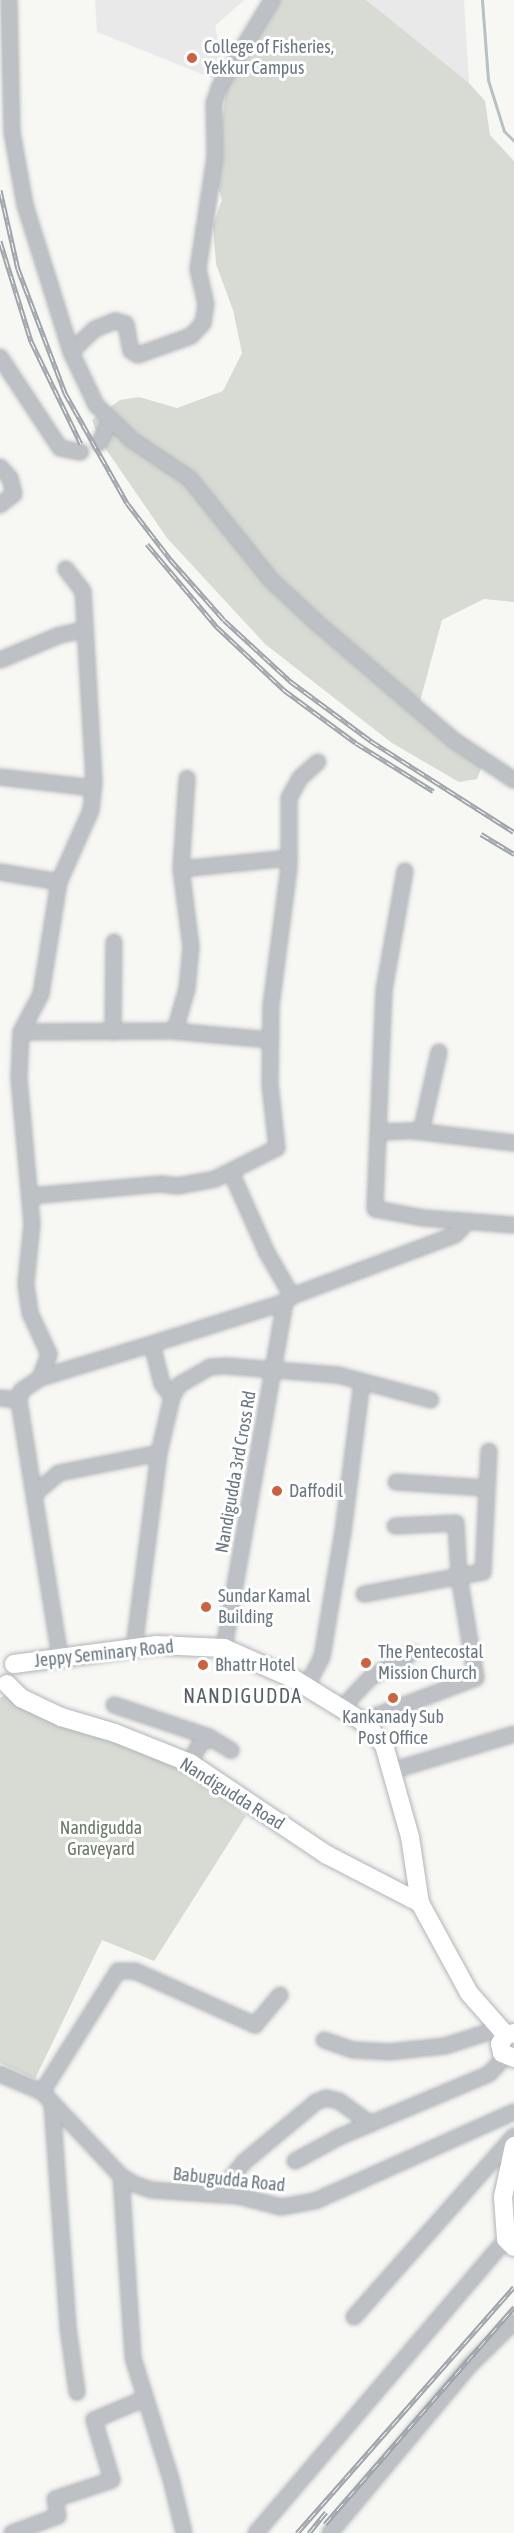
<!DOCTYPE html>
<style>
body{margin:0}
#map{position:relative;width:514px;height:2533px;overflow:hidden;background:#f7f7f4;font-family:"Asap Condensed",sans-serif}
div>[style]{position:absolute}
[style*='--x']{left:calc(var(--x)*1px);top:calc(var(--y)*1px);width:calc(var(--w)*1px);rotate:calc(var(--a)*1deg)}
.built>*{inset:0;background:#e8e9e8}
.green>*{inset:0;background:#d7dbd4}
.stream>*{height:3px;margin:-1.5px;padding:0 1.5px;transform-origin:1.5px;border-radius:1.5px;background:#b7c1c5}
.roads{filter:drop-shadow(0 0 2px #b1b5b8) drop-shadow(0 0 2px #b1b5b8)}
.minor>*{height:14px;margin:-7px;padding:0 7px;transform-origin:7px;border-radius:7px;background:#bdc0c4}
.major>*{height:18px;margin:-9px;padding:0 9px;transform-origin:9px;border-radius:9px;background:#fff}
.rail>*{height:5px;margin-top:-2.5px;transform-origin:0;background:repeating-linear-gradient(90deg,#fff 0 9px,#9fa5aa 0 18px);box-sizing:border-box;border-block:2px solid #9fa5aa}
.dots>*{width:16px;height:16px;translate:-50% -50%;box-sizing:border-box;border:3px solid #fff;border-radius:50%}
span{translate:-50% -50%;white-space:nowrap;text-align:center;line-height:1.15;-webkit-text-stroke:6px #fff;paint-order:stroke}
.poi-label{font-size:18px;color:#6a7782}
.left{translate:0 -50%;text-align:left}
.street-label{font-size:18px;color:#6a7782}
.park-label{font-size:18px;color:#6b7a68}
.neighbourhood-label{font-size:20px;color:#576068;letter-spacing:1.5px}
</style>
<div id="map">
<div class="built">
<div style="clip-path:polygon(95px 0,244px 0,215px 26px,227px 84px,97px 32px)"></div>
<div style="clip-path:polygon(366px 0,464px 0,469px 83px,436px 59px)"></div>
</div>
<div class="green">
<div style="clip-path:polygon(273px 0,366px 0,469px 83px,485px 101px,490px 135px,514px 161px,514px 602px,484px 599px,442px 620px,419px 705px,486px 756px,477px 779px,459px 782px,392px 743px,265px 644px,167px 538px,99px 439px,92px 420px,120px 400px,139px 397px,177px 408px,223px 391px,242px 353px,233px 310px,216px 264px,213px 225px,222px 200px,215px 177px,227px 84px)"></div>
<div style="clip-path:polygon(5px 1695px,179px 1765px,246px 1816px,154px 1961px,102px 1940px,35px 2079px,0 2063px,0 1698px)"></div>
</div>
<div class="stream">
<div style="--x:482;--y:0;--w:80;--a:85.7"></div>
<div style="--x:488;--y:80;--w:53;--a:72.6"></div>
<div style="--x:504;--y:131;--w:14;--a:45"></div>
</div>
<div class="roads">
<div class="minor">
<div style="--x:9;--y:0;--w:132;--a:88.7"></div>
<div style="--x:12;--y:132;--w:74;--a:79.9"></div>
<div style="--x:25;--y:205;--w:154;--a:72.6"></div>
<div style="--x:71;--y:352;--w:59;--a:64.7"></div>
<div style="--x:96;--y:405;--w:50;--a:44.2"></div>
<div style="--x:132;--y:440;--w:70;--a:33.9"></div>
<div style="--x:190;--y:479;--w:129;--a:51.3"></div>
<div style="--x:271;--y:580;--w:62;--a:43"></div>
<div style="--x:316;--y:622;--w:183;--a:40.6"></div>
<div style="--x:455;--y:741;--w:71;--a:33.5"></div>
<div style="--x:71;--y:352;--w:33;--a:-44"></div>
<div style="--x:95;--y:329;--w:22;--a:-22"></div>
<div style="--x:115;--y:321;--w:11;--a:15"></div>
<div style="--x:126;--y:324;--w:27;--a:80"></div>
<div style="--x:131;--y:351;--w:8;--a:30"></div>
<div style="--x:138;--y:355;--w:56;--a:-19.7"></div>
<div style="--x:191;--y:336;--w:18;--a:-47"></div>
<div style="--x:203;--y:323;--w:19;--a:-81"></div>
<div style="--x:206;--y:304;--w:36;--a:-103"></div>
<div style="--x:198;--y:269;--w:114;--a:-81.4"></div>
<div style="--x:215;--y:156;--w:53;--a:-91.1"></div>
<div style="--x:214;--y:103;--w:18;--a:-71"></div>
<div style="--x:220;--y:86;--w:100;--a:-58.8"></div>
<div style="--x:0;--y:357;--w:109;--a:56.6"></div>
<div style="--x:60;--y:448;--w:21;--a:11"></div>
<div style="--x:99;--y:443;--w:25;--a:-63"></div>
<div style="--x:0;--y:467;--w:15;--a:48"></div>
<div style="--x:10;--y:478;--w:16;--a:76"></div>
<div style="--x:14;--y:494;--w:18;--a:142"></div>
<div style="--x:0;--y:660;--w:65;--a:-22.6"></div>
<div style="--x:60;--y:635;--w:25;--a:-12"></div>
<div style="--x:0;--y:777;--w:94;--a:6.7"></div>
<div style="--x:181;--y:869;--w:109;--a:-5.8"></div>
<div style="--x:405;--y:871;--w:121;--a:100"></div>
<div style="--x:384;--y:990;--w:219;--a:92.4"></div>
<div style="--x:375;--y:1209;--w:50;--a:10.4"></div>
<div style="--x:424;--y:1218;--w:90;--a:4.4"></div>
<div style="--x:0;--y:872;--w:60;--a:9.6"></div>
<div style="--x:172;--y:1031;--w:99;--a:5.2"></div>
<div style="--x:21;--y:1032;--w:151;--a:-0.4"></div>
<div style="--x:172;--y:1031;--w:6;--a:-45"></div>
<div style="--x:176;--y:1027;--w:40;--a:-74"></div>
<div style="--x:187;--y:989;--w:42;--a:-84.6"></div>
<div style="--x:191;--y:947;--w:79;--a:-97.3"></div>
<div style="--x:181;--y:869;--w:91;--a:-86.2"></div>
<div style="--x:113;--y:1032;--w:90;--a:-89.4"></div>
<div style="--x:378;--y:1132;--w:36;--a:-2"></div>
<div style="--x:414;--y:1131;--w:101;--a:6.8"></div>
<div style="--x:421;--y:1132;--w:82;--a:-77.3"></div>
<div style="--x:231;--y:1172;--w:89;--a:66"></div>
<div style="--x:267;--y:1253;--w:50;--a:59.8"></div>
<div style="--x:31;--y:1196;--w:131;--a:-5.3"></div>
<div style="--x:161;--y:1184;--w:16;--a:7"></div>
<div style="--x:177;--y:1186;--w:39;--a:-10"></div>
<div style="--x:215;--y:1179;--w:69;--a:-26.6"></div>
<div style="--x:277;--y:1148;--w:63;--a:-96.3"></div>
<div style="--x:270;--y:1085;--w:79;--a:-89.3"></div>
<div style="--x:271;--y:1006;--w:139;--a:-82.6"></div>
<div style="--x:289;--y:868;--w:70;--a:-90"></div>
<div style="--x:289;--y:798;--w:23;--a:-61"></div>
<div style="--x:300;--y:778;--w:24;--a:-42"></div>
<div style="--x:152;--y:1344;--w:139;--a:-17.5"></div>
<div style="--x:285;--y:1302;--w:9;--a:-41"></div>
<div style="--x:292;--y:1296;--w:174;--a:-20.5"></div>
<div style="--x:455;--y:1235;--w:19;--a:-47"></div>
<div style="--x:40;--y:1378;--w:26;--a:-69"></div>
<div style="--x:49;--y:1354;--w:45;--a:-114.9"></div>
<div style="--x:30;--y:1313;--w:30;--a:-98"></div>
<div style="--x:26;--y:1283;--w:59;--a:-84.2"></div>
<div style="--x:32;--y:1224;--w:146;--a:-95.1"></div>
<div style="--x:19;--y:1079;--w:47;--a:-87.6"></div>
<div style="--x:21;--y:1032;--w:43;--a:-62.2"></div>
<div style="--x:41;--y:994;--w:113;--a:-80.9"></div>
<div style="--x:59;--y:882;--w:79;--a:-66"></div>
<div style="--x:91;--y:810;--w:29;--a:-84"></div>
<div style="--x:94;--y:781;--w:190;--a:-93.3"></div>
<div style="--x:83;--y:591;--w:28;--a:-128"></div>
<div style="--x:0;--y:1398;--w:19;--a:6"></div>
<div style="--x:396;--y:1482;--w:91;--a:3.8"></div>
<div style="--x:37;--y:1492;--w:29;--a:-41"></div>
<div style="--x:59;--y:1473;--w:102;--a:-11.3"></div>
<div style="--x:364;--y:1594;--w:121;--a:-10.5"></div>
<div style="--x:483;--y:1572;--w:121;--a:-87.2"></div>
<div style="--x:134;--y:1648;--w:197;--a:-82.7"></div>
<div style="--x:159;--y:1453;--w:57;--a:-76.9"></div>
<div style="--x:172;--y:1397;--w:14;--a:-60"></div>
<div style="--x:179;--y:1385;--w:36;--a:-30"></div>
<div style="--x:210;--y:1367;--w:16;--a:-4"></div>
<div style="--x:226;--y:1366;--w:112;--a:4.6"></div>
<div style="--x:338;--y:1375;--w:96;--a:15"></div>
<div style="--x:224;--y:1648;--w:351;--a:-80"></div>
<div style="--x:60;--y:1657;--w:260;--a:-99.1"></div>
<div style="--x:19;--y:1400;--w:9;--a:-77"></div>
<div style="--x:21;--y:1391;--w:23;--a:-34"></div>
<div style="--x:40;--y:1378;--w:117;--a:-16.9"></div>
<div style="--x:152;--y:1344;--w:41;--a:76"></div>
<div style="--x:162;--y:1384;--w:16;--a:52"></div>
<div style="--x:306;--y:1687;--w:34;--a:-62"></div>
<div style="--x:322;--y:1657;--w:127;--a:-80.5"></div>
<div style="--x:343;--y:1532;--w:151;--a:-82.8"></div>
<div style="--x:114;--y:1705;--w:100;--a:18.6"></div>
<div style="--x:341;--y:1709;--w:42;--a:-46.9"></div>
<div style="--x:370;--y:1678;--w:49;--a:-30.8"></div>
<div style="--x:362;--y:1721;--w:122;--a:-20.7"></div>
<div style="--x:476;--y:1678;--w:103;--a:-99.5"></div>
<div style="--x:459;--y:1576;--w:53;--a:-93.2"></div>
<div style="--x:456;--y:1523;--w:61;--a:177.2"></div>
<div style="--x:190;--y:1763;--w:18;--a:-63"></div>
<div style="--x:198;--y:1747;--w:15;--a:-42"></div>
<div style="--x:209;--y:1737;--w:26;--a:31"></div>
<div style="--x:391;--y:1771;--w:128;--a:-16.7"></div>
<div style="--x:324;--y:2040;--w:31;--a:19"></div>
<div style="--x:353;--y:2050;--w:35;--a:3"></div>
<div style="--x:388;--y:2052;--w:57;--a:-6"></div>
<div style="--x:445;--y:2046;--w:56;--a:-17.8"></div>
<div style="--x:0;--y:2074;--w:46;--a:23.2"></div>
<div style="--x:42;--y:2092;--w:115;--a:46.8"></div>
<div style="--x:121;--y:2176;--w:15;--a:32"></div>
<div style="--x:134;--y:2184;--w:18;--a:19"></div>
<div style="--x:151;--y:2190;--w:87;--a:3.9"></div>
<div style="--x:238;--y:2196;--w:44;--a:14.3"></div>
<div style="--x:281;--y:2207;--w:35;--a:-10"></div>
<div style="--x:315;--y:2201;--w:218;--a:-24.1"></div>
<div style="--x:42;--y:2092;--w:143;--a:-57.9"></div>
<div style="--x:118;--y:1971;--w:17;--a:0"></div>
<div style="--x:135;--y:1971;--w:132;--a:24.2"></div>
<div style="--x:255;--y:2025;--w:39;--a:-50"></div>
<div style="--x:52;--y:2103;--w:226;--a:85.9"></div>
<div style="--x:68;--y:2328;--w:65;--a:82"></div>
<div style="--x:295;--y:2161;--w:50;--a:-28.6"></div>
<div style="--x:339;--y:2137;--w:163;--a:-22.8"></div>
<div style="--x:489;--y:2074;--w:25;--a:-47"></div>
<div style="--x:121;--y:2176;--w:182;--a:86.2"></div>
<div style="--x:133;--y:2358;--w:127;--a:72.6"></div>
<div style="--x:171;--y:2479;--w:56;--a:76.5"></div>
<div style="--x:218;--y:2194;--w:41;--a:-50.9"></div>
<div style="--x:244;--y:2162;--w:94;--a:-39.8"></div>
<div style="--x:316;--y:2102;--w:11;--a:-22"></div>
<div style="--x:326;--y:2098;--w:13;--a:13"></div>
<div style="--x:339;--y:2101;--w:39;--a:36"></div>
<div style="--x:354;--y:2317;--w:242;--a:-48.5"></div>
<div style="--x:12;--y:2533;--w:49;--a:-20.3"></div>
<div style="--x:58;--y:2516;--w:17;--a:-100"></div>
<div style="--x:55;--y:2499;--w:60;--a:-18.4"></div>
<div style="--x:112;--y:2480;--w:63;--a:-106.7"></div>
<div style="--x:94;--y:2420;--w:54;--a:-22.8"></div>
<div style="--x:256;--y:2533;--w:386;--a:-49.6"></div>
<div style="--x:330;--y:2533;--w:217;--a:-50.2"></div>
<div style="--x:469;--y:2366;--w:63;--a:-44.4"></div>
</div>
<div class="major">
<div style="--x:14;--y:1664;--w:144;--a:-7.6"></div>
<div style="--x:157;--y:1645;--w:67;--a:2.6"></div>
<div style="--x:224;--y:1648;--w:77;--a:23.9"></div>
<div style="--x:294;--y:1679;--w:80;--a:31.7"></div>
<div style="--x:362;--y:1721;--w:33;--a:47"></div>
<div style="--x:384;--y:1745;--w:96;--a:74.2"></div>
<div style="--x:410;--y:1837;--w:67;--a:81.4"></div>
<div style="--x:420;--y:1903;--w:102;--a:61.4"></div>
<div style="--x:469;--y:1993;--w:56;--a:48.6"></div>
<div style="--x:7;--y:1684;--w:20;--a:45"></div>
<div style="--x:21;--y:1698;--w:44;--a:25.4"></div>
<div style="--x:61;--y:1717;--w:56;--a:16.5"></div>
<div style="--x:115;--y:1733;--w:81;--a:21.8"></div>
<div style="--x:190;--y:1763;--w:165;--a:33.9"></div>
<div style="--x:327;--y:1855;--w:105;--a:27.3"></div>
<div style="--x:514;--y:2033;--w:8;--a:166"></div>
<div style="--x:506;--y:2035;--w:11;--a:124"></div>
<div style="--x:500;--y:2044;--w:9;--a:77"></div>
<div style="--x:502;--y:2053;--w:13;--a:23"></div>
<div style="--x:514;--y:2146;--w:52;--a:102.2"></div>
<div style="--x:503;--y:2197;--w:42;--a:85.9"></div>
<div style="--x:506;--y:2239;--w:11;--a:45"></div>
</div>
</div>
<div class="rail">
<div style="--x:0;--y:190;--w:81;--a:77.2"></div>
<div style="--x:18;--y:269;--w:133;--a:69.2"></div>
<div style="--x:65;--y:393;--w:126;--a:60.6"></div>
<div style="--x:127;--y:503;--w:71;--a:52.5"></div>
<div style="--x:170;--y:559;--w:81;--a:48.5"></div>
<div style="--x:224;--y:620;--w:90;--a:42.7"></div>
<div style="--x:290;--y:681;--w:101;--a:36.5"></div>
<div style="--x:371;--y:741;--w:169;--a:32.5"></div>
<div style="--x:0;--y:241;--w:105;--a:72.8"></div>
<div style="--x:31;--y:341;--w:114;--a:64.1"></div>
<div style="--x:147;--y:544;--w:109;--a:49.9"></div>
<div style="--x:217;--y:627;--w:92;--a:43.2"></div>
<div style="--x:284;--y:690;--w:89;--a:36.4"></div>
<div style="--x:356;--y:743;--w:91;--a:31.9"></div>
<div style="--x:481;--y:834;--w:39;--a:31"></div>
<div style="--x:325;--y:2524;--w:288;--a:-48.9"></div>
<div style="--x:297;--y:2533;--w:328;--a:-48.6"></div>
<div style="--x:309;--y:2533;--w:27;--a:-51"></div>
</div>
<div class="dots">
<div style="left:192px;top:58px;background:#cd623e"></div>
<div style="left:277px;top:1491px;background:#cd623e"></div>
<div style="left:206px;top:1607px;background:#cd623e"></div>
<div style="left:366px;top:1663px;background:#cd623e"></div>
<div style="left:203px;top:1665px;background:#cd623e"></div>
<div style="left:393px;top:1698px;background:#cd623e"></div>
</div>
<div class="poi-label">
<span class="left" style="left:204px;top:58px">College of Fisheries,<br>Yekkur Campus</span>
<span class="left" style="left:289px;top:1491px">Daffodil</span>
<span class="left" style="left:218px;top:1607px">Sundar Kamal<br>Building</span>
<span class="left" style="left:378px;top:1663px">The Pentecostal<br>Mission Church</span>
<span class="left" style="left:215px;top:1665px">Bhattr Hotel</span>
<span style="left:393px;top:1728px">Kankanady Sub<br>Post Office</span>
</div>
<div class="street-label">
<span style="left:236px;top:1472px;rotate:-80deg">Nandigudda 3rd Cross Rd</span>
<span style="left:104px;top:1654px;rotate:-6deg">Jeppy Seminary Road</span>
<span style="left:232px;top:1794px;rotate:32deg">Nandigudda Road</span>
<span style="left:229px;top:2180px;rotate:6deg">Babugudda Road</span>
</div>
<div class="park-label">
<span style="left:101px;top:1839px">Nandigudda<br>Graveyard</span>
</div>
<div class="neighbourhood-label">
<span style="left:243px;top:1695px">NANDIGUDDA</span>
</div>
</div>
